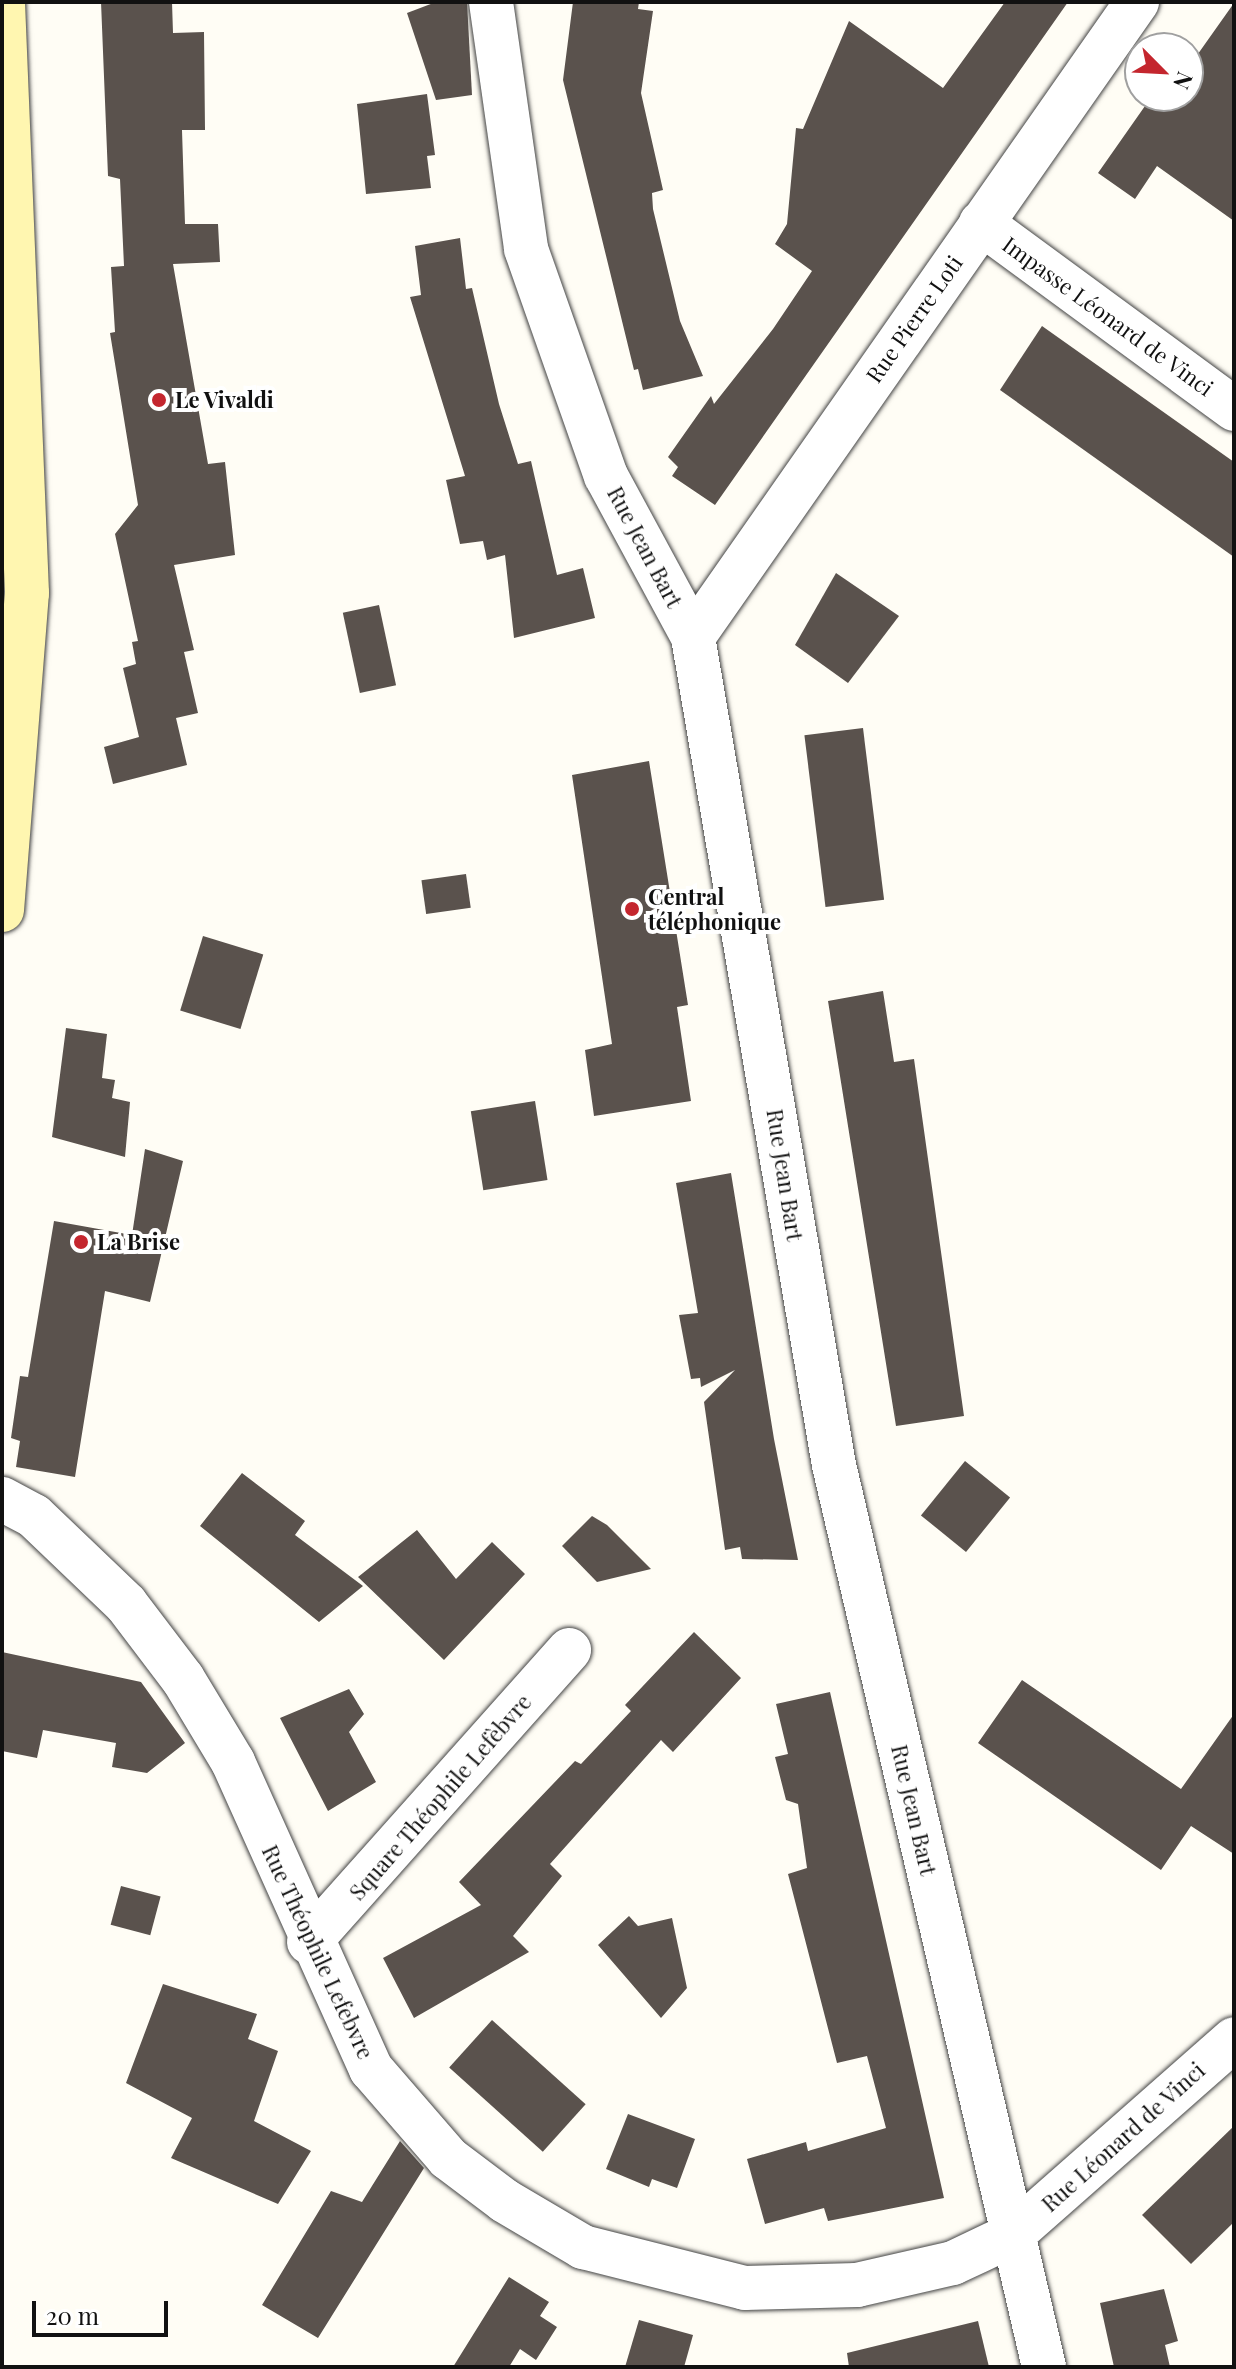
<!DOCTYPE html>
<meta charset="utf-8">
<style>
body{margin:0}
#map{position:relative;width:1236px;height:2369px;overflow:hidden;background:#fffdf5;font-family:"Playfair Display",serif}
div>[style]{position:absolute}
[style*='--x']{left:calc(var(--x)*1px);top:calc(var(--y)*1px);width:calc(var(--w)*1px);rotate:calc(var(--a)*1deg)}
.building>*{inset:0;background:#5a524d;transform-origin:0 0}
.roads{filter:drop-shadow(0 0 2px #444) drop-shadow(0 0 2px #444)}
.street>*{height:44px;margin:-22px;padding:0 22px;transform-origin:22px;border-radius:22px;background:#fff}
.secondary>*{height:44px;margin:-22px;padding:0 22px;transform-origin:22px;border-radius:22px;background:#fff6b0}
.dots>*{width:22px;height:22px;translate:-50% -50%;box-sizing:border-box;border:4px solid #fff;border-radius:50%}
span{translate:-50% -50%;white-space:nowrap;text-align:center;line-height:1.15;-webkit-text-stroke:8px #fff;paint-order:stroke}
.street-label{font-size:22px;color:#111}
.poi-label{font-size:22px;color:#111;font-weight:700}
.left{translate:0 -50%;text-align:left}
.frame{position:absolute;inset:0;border:4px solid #111;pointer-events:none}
.north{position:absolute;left:1124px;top:32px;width:80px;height:80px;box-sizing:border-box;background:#fff;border:2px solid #a0a0a0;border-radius:50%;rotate:114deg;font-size:22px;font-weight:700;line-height:32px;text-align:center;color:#111}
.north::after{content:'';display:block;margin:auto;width:28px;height:36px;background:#c4262e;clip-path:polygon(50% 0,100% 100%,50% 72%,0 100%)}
.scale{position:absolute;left:32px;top:2301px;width:136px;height:36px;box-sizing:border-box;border:4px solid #111;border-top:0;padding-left:10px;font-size:24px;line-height:28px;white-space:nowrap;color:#111;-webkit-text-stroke:6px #fff;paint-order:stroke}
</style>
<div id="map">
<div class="building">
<div style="clip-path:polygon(101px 2px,172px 2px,173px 33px,204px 32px,205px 130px,182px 130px,185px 224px,218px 224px,220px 262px,173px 264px,208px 464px,225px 462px,235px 555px,174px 565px,194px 650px,184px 652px,198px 713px,176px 718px,187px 765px,113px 784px,104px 747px,139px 737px,123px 668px,136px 664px,132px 642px,138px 641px,115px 534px,138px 505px,110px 333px,115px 332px,111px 267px,124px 266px,120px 179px,108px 176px)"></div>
<div style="clip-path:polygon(436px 2px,467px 2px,472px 95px,436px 100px,407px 13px)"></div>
<div style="clip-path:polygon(573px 2px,639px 2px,638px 9px,653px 11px,641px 93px,663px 190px,652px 193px,653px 209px,680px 321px,703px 376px,643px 390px,638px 369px,634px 370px,563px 80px)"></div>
<div style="clip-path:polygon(1005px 2px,1068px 2px,715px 505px,672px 476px,678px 467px,668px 457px,711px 396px,714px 404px,773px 329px,812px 271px,775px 244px,787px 224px,796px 128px,803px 129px,849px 21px,943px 88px)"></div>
<div style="clip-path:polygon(1234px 3px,1234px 221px,1157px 166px,1135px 199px,1098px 173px,1152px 96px,1188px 96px,1188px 68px)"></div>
<div style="clip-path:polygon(427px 94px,435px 155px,427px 156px,431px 188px,366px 194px,357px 104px)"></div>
<div style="clip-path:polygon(460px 238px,466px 289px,472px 288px,499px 404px,518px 464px,531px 461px,557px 575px,583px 568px,595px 618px,514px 638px,505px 555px,487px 560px,483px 541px,460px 544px,446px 480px,465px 476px,410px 297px,421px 295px,415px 246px)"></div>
<div style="clip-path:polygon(1042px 326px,1234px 462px,1234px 557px,1000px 390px)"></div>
<div style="clip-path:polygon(836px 573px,899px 616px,848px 683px,795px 645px)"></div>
<div style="left:379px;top:605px;width:82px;height:37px;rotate:78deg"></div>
<div style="left:863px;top:728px;width:173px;height:59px;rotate:83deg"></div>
<div style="clip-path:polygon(649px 761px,688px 1005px,677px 1007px,691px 1101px,594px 1116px,585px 1050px,612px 1044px,572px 775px)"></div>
<div style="left:466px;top:874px;width:34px;height:45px;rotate:82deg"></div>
<div style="left:203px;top:936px;width:63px;height:78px;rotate:17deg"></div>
<div style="clip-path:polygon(883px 991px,894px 1062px,914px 1059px,964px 1416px,896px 1426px,828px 1001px)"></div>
<div style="clip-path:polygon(66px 1028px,107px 1034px,102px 1078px,115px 1080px,112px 1098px,130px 1102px,125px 1157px,52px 1137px)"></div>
<div style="left:535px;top:1101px;width:80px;height:65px;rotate:81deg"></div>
<div style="clip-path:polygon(145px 1149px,183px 1161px,150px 1302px,105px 1291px,75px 1477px,16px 1467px,20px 1441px,11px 1438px,20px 1376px,28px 1377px,54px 1221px,132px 1235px)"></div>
<div style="clip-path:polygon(731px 1173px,774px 1439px,798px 1560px,742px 1559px,740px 1547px,725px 1550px,704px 1402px,735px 1370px,701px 1387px,700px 1378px,691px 1379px,679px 1315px,698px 1313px,676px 1183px)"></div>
<div style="left:965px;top:1461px;width:58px;height:70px;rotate:39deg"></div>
<div style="clip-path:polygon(242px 1473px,305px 1521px,295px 1535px,363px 1586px,319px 1622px,200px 1526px)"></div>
<div style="clip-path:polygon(592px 1516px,607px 1525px,651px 1569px,597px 1582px,562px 1546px)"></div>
<div style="clip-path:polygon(417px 1530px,456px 1579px,492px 1542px,525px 1574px,444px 1660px,358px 1577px)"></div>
<div style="clip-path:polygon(694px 1632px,741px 1678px,673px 1752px,661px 1740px,550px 1864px,562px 1876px,513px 1936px,529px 1952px,414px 2018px,383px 1958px,481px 1905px,459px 1882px,575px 1761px,581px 1764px,631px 1711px,625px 1705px)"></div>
<div style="clip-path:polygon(2px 1652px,141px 1682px,185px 1743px,147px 1773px,112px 1767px,116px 1743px,43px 1730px,37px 1758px,2px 1751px)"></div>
<div style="clip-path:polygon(1022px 1680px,1181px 1789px,1234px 1714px,1234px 1854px,1191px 1826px,1161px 1870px,978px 1743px)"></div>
<div style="clip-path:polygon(349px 1689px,364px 1714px,349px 1732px,376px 1782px,328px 1811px,280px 1718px)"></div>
<div style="clip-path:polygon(830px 1692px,944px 2198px,828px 2221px,824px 2208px,765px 2224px,747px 2159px,806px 2142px,808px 2151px,886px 2128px,867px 2056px,837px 2063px,788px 1874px,807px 1868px,798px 1804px,786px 1800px,775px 1757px,788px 1754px,776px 1704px)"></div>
<div style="left:121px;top:1886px;width:41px;height:40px;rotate:15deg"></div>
<div style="clip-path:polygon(629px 1916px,638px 1926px,672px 1918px,687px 1988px,661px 2018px,598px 1945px)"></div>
<div style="clip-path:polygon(163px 1984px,257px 2014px,248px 2039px,278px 2051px,254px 2121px,311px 2151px,278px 2204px,171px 2158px,192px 2118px,126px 2083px)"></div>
<div style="left:492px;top:2020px;width:126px;height:64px;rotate:42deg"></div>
<div style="clip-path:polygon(628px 2114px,695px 2139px,677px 2188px,652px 2179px,649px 2187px,606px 2169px)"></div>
<div style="clip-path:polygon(1234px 2126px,1234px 2222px,1191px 2264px,1142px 2215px)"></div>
<div style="clip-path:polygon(400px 2141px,424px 2168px,318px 2338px,262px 2305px,331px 2191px,362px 2202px)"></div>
<div style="clip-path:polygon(509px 2277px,549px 2302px,540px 2316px,557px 2327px,536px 2360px,520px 2349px,509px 2367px,453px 2367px)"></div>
<div style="clip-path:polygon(1164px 2289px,1178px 2341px,1165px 2345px,1170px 2367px,1114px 2367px,1100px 2303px)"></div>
<div style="clip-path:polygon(639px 2320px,693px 2335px,684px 2367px,625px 2367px)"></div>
<div style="clip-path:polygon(978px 2321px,989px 2367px,849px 2367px,847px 2353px)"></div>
</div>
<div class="roads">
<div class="street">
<div style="--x:491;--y:2;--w:249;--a:81.9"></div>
<div style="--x:526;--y:249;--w:241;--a:70.6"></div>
<div style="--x:606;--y:476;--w:183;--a:61.6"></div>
<div style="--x:693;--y:637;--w:840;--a:80.34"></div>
<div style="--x:834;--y:1465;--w:926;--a:76.89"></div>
<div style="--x:981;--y:223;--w:314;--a:36.3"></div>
<div style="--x:693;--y:637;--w:775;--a:-55.04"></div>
<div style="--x:2;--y:1499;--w:36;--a:28"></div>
<div style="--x:34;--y:1516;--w:127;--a:43.7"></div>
<div style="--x:126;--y:1604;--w:94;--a:52.8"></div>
<div style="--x:183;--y:1679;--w:97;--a:58.9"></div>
<div style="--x:233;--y:1762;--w:337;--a:65.8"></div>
<div style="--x:371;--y:2069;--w:118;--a:49.1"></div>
<div style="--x:448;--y:2158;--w:71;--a:37"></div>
<div style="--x:505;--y:2201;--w:91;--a:30.5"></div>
<div style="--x:583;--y:2247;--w:167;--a:14.2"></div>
<div style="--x:745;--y:2288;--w:112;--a:-1.5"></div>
<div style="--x:857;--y:2285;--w:98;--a:-12.9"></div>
<div style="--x:953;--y:2263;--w:65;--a:-25.4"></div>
<div style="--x:1012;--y:2235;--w:296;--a:-41.4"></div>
<div style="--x:309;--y:1942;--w:391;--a:-48.3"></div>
</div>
<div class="secondary">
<div style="--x:2;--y:910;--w:318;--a:-85.5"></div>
<div style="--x:27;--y:593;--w:591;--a:-92.33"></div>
</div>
</div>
<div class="dots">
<div style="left:159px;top:400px;background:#c4262e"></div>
<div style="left:632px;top:909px;background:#c4262e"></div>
<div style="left:81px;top:1242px;background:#c4262e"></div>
</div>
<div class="street-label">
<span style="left:1108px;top:316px;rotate:36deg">Impasse Léonard de Vinci</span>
<span style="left:914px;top:319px;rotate:-55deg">Rue Pierre Loti</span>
<span style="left:645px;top:547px;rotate:62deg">Rue Jean Bart</span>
<span style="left:785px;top:1175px;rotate:81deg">Rue Jean Bart</span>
<span style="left:440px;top:1797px;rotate:-49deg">Square Théophile Lefèbvre</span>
<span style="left:914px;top:1810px;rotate:77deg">Rue Jean Bart</span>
<span style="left:318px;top:1952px;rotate:65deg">Rue Théophile Lefebvre</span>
<span style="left:1123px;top:2137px;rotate:-42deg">Rue Léonard de Vinci</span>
</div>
<div class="poi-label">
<span class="left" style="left:175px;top:400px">Le Vivaldi</span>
<span class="left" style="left:648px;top:909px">Central<br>téléphonique</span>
<span class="left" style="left:97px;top:1242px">La Brise</span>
</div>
<div class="frame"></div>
<div class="north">N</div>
<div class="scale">20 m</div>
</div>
